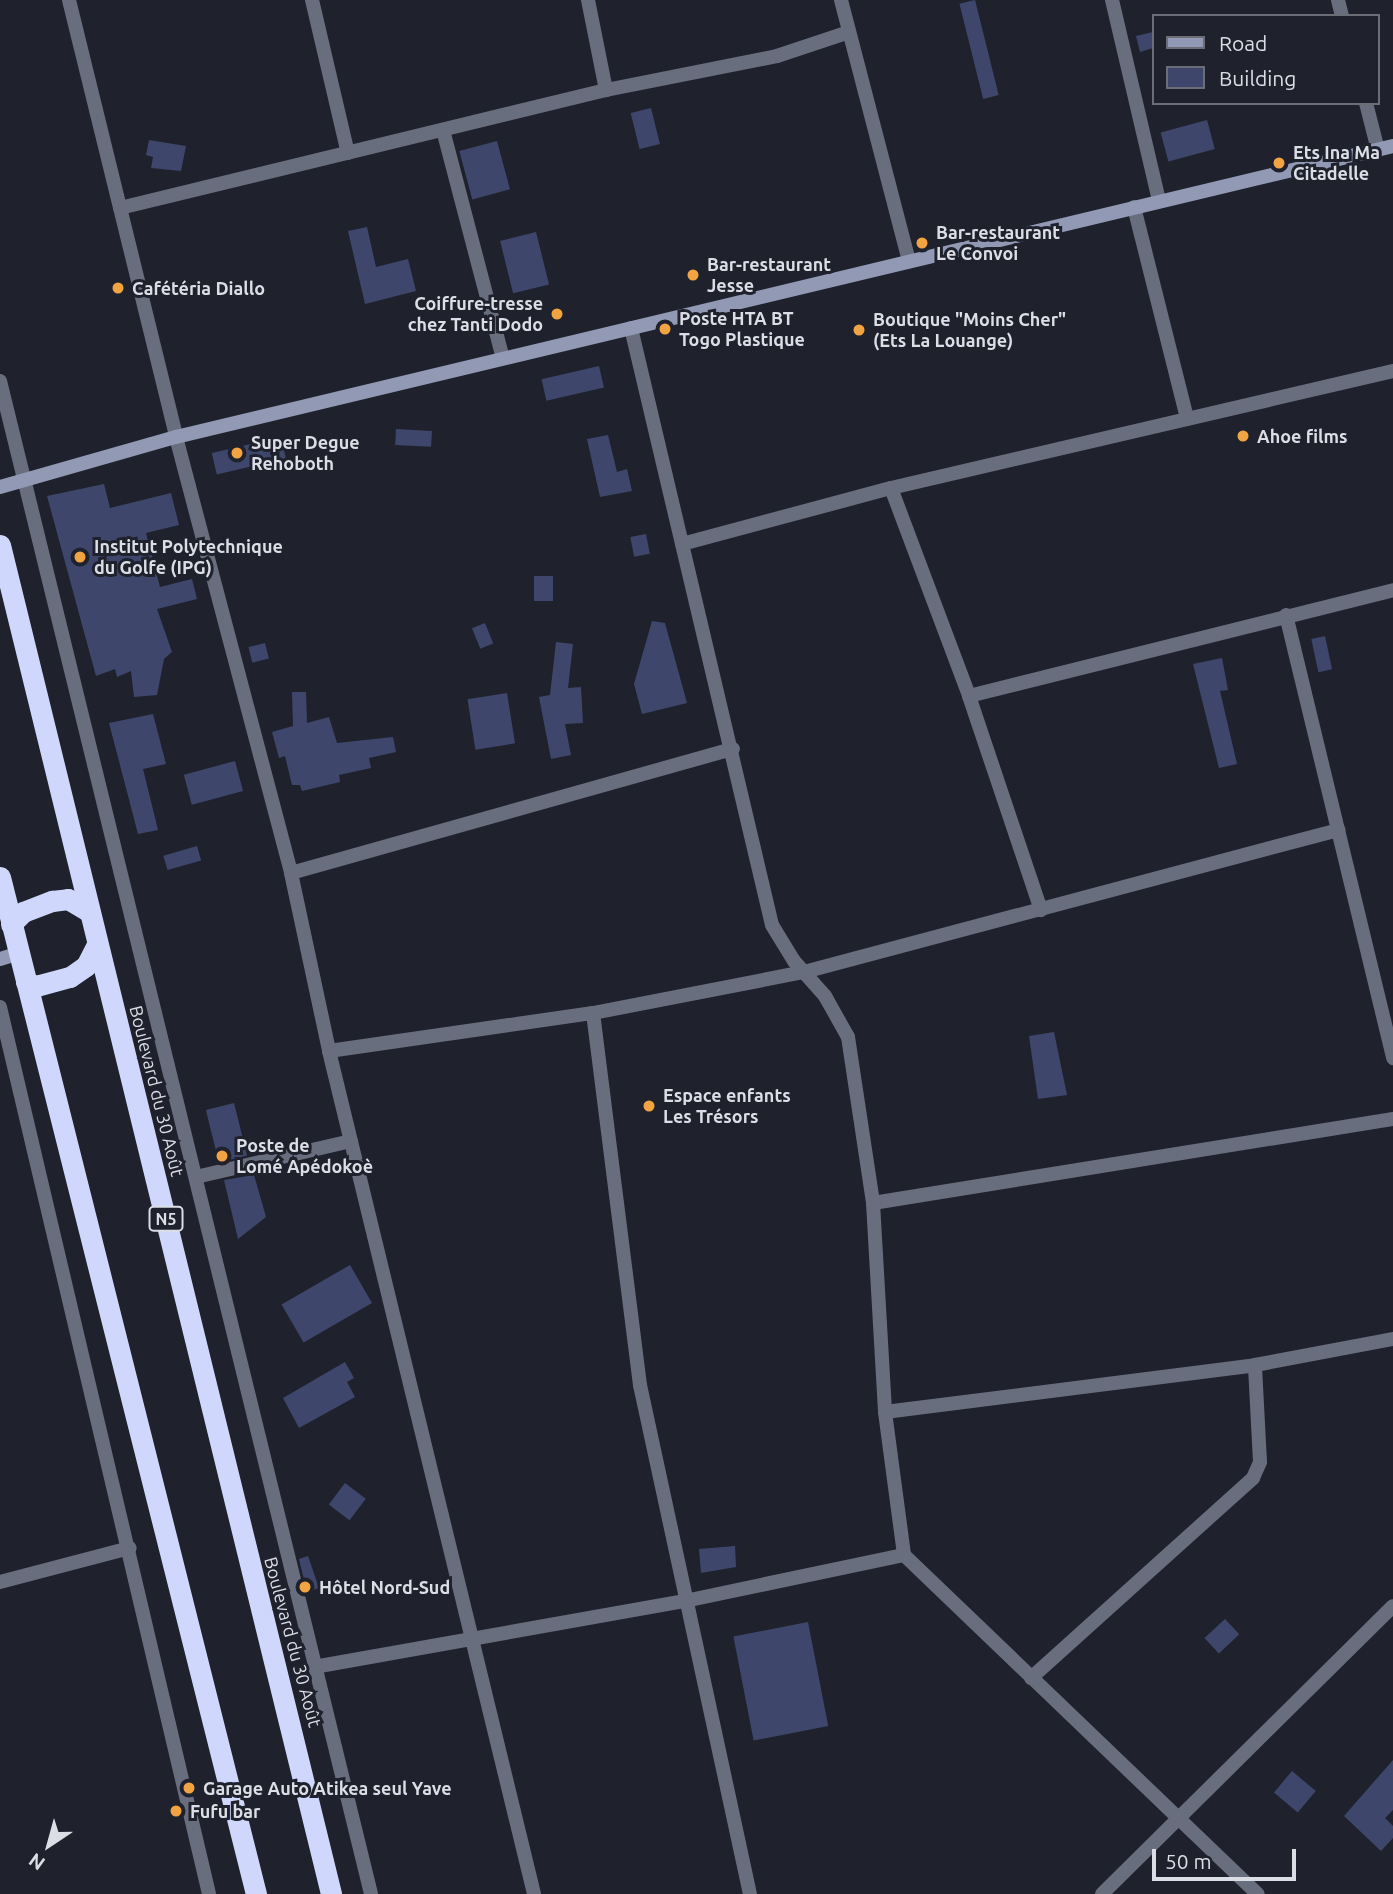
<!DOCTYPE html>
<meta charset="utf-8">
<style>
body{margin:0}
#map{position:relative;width:1393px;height:1894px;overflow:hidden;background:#1f222d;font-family:Ubuntu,sans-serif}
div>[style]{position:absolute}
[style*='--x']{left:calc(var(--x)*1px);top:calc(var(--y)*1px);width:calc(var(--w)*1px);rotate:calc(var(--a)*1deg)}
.building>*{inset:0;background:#3e476b;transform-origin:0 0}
.street>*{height:14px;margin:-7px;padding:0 7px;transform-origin:7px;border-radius:7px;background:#696e7f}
.secondary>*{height:14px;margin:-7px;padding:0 7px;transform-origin:7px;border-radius:7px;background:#9199b5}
.highway>*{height:21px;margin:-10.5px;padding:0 10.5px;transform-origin:10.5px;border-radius:10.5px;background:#cfd8fc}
.dots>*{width:19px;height:19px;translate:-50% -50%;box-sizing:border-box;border:4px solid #1f222d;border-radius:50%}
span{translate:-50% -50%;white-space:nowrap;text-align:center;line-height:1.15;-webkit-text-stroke:6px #1f222d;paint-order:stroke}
.shield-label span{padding:2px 5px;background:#1f222d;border:2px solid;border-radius:5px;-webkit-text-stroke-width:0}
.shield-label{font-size:16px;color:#dcdee6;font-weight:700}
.poi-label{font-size:18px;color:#dcdee6;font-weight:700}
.left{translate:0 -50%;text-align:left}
.right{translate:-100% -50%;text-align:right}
.street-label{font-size:18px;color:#dcdee6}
.legend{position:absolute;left:1152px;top:14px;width:228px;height:91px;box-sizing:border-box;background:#1f222d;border:2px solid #6b6d77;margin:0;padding:9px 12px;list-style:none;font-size:21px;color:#dcdee6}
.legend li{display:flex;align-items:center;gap:14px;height:35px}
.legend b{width:35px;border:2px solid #6b6d77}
.north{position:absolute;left:14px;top:1810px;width:70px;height:70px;-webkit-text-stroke:5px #1f222d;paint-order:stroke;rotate:216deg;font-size:19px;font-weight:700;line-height:28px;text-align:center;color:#dcdee6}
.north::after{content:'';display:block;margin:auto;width:24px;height:32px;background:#dcdee6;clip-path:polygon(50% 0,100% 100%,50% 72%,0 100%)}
.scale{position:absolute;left:1152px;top:1849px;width:144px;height:32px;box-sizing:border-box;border:4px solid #dcdee6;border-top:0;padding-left:9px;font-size:21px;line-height:24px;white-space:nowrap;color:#dcdee6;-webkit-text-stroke:5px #1f222d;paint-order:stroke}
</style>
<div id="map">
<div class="building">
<div style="left:975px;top:0;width:98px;height:16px;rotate:76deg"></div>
<div style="clip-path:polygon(1153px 32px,1153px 48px,1140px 52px,1136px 36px)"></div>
<div style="left:651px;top:108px;width:37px;height:21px;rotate:76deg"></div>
<div style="left:1207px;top:120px;width:30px;height:48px;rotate:75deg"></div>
<div style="clip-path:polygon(149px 140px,186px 146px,181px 171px,151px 168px,153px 157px,146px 155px)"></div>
<div style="left:497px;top:141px;width:50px;height:39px;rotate:75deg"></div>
<div style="clip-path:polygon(367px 227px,376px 267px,408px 259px,416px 291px,365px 304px,348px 231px)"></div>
<div style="left:536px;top:232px;width:54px;height:37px;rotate:76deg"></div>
<div style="left:599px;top:366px;width:22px;height:59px;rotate:77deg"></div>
<div style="left:396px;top:429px;width:36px;height:16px;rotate:3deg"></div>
<div style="clip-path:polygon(608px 435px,617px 472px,627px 469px,632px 491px,600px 497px,587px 439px)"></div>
<div style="left:281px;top:437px;width:22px;height:71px;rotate:77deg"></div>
<div style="clip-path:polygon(104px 484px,110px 508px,171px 493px,179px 525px,146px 533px,160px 587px,192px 579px,197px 599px,157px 609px,172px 652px,164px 659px,157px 695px,134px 697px,131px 671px,117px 677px,115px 669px,96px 676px,47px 496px)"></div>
<div style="left:646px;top:534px;width:20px;height:16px;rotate:79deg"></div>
<div style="left:534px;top:576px;width:19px;height:25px"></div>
<div style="clip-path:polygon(652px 621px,665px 623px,687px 703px,642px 714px,634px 684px)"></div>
<div style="left:485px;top:623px;width:22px;height:14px;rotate:68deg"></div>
<div style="left:1325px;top:636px;width:34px;height:14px;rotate:78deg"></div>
<div style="clip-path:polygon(556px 642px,573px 644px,568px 688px,581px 687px,583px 723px,565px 724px,571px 755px,551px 759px,539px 697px,550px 695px)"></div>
<div style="left:265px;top:643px;width:16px;height:17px;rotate:76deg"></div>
<div style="clip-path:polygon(1222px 658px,1228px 690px,1220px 691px,1237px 764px,1219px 768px,1193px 664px)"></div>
<div style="clip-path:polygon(292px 692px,306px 692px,307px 723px,329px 717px,337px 743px,393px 737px,396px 752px,369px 758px,371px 768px,339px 775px,340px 782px,302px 791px,300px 785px,292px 785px,285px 756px,279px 758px,272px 732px,293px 726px)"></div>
<div style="left:507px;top:693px;width:51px;height:40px;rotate:81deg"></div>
<div style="clip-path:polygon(153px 714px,166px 764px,143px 769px,158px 830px,138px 834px,109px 723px)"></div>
<div style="left:235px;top:761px;width:31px;height:53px;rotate:75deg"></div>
<div style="left:197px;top:846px;width:15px;height:35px;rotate:74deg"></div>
<div style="clip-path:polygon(1054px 1032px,1067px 1095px,1038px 1099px,1029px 1036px)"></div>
<div style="left:234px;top:1103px;width:54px;height:29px;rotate:76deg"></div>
<div style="clip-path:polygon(254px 1175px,266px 1217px,238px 1239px,224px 1180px)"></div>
<div style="left:350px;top:1265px;width:44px;height:79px;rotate:60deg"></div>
<div style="clip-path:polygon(345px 1362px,354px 1378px,347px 1382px,355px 1397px,299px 1428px,283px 1398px)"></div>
<div style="left:345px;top:1483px;width:26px;height:27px;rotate:37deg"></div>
<div style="clip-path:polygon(735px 1546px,736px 1567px,701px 1573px,699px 1549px)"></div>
<div style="clip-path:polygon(308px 1556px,319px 1588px,307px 1592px,299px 1559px)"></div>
<div style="left:1225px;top:1619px;width:21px;height:28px;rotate:47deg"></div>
<div style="left:808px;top:1622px;width:106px;height:76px;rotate:79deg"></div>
<div style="clip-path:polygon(1393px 1760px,1393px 1810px,1385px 1818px,1393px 1826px,1393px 1838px,1381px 1851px,1344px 1816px)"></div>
<div style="left:1292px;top:1771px;width:31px;height:28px;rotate:40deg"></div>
</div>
<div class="street">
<div style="--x:69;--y:0;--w:450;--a:76.2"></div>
<div style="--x:176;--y:437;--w:451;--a:75.2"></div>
<div style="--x:291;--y:873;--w:182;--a:77.9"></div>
<div style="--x:329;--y:1051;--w:868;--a:76.33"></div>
<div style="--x:312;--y:0;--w:157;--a:76.8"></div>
<div style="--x:588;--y:0;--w:92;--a:78.7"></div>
<div style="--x:841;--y:0;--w:270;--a:75.4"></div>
<div style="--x:1112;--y:0;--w:206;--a:76.8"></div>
<div style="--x:1338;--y:0;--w:16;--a:76"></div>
<div style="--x:1366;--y:103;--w:49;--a:75.7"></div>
<div style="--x:443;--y:130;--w:236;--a:75.3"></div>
<div style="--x:1134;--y:207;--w:218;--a:75.9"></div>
<div style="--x:120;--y:208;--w:500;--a:-13.65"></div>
<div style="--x:606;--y:90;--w:174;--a:-11.2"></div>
<div style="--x:777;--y:56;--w:76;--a:-18.4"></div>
<div style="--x:631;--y:328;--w:613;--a:76.71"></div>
<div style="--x:772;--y:925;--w:42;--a:58.6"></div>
<div style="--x:794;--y:961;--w:47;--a:48.5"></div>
<div style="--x:825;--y:996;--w:47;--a:60.7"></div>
<div style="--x:848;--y:1037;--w:168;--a:81.4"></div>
<div style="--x:873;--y:1203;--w:209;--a:86.7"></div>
<div style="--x:885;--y:1412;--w:144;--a:82.4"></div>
<div style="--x:0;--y:381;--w:1558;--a:76.22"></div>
<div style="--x:891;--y:488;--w:222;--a:69.4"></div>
<div style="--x:969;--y:696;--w:226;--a:71.4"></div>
<div style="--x:682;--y:544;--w:216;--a:-15"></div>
<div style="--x:891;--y:488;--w:515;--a:-13.12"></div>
<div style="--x:1286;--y:615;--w:456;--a:76.4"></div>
<div style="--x:969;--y:696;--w:437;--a:-14"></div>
<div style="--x:291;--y:873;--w:459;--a:-15.7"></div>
<div style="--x:0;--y:1007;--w:911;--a:76.74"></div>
<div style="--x:593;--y:1013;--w:375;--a:82.8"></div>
<div style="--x:640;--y:1385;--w:521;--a:77.81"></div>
<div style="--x:329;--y:1051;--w:267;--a:-8.2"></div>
<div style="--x:593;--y:1013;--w:215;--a:-11"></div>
<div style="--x:804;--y:972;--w:553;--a:-14.89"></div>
<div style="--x:196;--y:1177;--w:159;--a:-13.1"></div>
<div style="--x:873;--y:1203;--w:527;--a:-9.18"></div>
<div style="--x:885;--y:1412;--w:373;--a:-7.2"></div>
<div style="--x:1255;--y:1365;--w:140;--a:-10.7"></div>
<div style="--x:0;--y:1582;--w:134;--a:-14.7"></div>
<div style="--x:314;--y:1667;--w:377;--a:-10.1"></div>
<div style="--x:685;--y:1601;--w:224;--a:-11.9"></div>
<div style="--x:904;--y:1555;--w:490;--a:43.8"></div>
<div style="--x:1031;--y:1678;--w:299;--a:-42"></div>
<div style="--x:1253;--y:1478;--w:17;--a:-66"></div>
<div style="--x:1260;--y:1462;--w:97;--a:-93"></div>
<div style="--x:1102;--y:1894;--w:409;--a:-44.7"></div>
</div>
<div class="secondary">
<div style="--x:0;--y:487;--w:183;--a:-15.9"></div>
<div style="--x:176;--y:437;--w:1251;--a:-13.45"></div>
<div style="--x:0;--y:959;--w:17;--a:-17"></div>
</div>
<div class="highway">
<div style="--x:0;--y:545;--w:1389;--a:76.21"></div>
<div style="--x:0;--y:877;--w:1049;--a:75.87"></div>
<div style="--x:11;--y:924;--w:17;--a:-45"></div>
<div style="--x:23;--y:912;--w:31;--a:-21"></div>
<div style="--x:52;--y:901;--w:16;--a:-7"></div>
<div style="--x:68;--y:899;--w:23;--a:31"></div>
<div style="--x:26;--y:982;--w:11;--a:22"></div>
<div style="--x:36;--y:986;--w:35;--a:-15"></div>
<div style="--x:70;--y:977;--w:19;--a:-35"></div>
<div style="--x:86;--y:966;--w:22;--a:-63"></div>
</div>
<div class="dots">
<div style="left:1279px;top:163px;background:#f3a442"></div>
<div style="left:922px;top:243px;background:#f3a442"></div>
<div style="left:693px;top:275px;background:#f3a442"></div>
<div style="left:118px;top:288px;background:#f3a442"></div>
<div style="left:557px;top:314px;background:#f3a442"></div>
<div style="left:665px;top:329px;background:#f3a442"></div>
<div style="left:859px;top:330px;background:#f3a442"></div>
<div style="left:1243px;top:436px;background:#f3a442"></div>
<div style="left:237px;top:453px;background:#f3a442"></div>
<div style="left:80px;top:557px;background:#f3a442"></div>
<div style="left:649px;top:1106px;background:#f3a442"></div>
<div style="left:222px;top:1156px;background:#f3a442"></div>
<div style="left:305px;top:1587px;background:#f3a442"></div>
<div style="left:189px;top:1788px;background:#f3a442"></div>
<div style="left:176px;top:1811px;background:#f3a442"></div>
</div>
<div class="shield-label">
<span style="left:166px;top:1219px">N5</span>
</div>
<div class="poi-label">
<span class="left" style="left:1293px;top:163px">Ets Ina Ma<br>Citadelle</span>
<span class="left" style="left:936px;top:243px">Bar-restaurant<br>Le Convoi</span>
<span class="left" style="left:707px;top:275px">Bar-restaurant<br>Jesse</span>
<span class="left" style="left:132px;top:288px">Cafétéria Diallo</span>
<span class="right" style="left:543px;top:314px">Coiffure-tresse<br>chez Tanti Dodo</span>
<span class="left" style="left:679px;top:329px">Poste HTA BT<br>Togo Plastique</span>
<span class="left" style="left:873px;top:330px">Boutique "Moins Cher"<br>(Ets La Louange)</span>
<span class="left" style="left:1257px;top:436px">Ahoe films</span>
<span class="left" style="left:251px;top:453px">Super Degue<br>Rehoboth</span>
<span class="left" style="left:94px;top:557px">Institut Polytechnique<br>du Golfe (IPG)</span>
<span class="left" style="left:663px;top:1106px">Espace enfants<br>Les Trésors</span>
<span class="left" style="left:236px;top:1156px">Poste de<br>Lomé Apédokoè</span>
<span class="left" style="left:319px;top:1587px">Hôtel Nord-Sud</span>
<span class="left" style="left:203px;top:1788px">Garage Auto Atikea seul Yave</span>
<span class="left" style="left:190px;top:1811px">Fufu bar</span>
</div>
<div class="street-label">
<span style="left:157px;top:1091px;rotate:76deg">Boulevard du 30 Août</span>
<span style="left:293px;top:1642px;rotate:75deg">Boulevard du 30 Août</span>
</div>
<ul class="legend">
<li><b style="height:9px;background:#9199b5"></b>Road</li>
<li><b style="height:19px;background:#3e476b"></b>Building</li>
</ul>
<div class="north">N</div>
<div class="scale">50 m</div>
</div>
